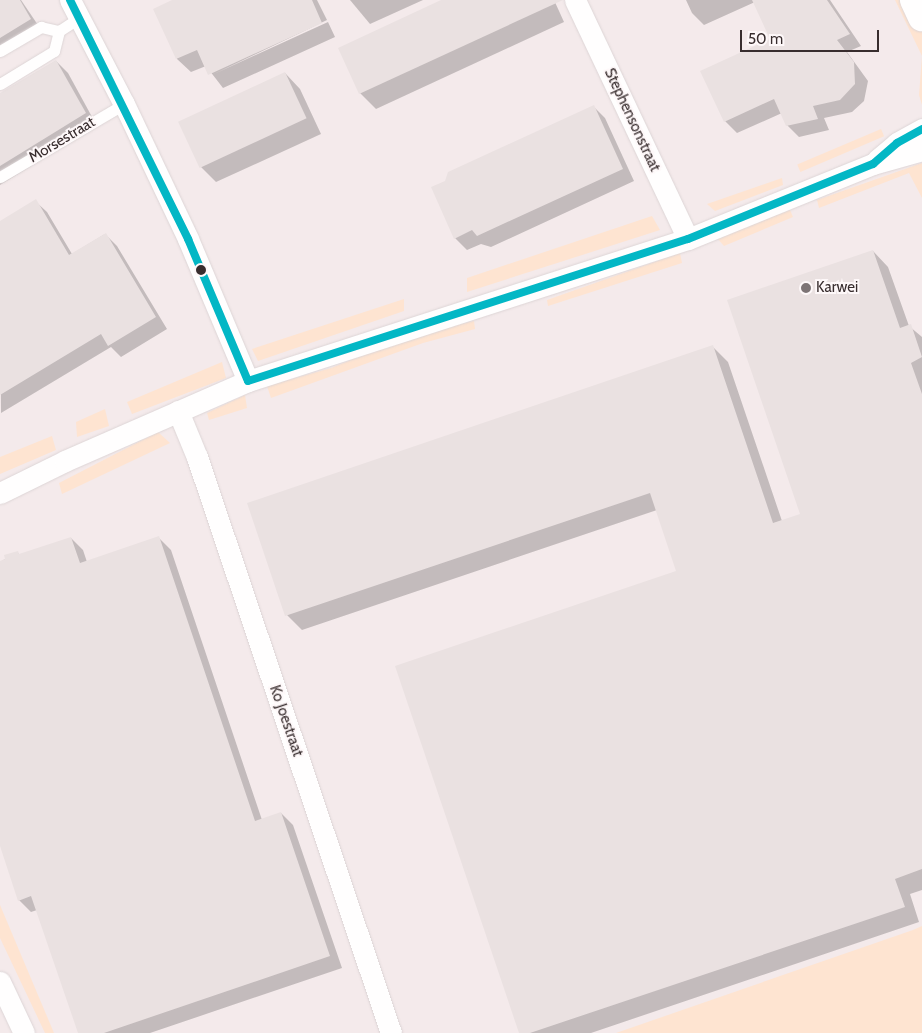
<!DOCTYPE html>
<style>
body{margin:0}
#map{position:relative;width:922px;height:1033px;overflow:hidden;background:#fdf9fa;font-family:Cabin,sans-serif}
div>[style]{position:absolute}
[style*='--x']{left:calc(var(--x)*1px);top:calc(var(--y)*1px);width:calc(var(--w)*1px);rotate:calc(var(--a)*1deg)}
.built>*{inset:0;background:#f4eaeb}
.green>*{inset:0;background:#fee4d1;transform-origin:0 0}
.shadow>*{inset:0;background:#0003}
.building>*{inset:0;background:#eae1e1;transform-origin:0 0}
.roads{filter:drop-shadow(0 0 1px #ddd5d6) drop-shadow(0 0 1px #ddd5d6)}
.lane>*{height:11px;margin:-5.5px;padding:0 5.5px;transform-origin:5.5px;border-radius:5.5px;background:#fffefe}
.street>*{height:21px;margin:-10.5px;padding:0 10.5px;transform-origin:10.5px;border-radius:10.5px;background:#fffefe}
.secondary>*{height:28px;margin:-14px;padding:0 14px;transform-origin:14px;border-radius:14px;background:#fffefe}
.bus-1>*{height:8px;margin:-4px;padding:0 4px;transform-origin:4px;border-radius:4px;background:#03b7c5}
.dots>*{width:14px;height:14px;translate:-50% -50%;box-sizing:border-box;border:2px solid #fef8f9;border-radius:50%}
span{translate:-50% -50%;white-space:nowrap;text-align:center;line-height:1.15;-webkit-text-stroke:4px #fef8f9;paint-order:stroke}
.street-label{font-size:15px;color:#382d2e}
.poi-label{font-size:15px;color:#382d2e}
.left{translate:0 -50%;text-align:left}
.scale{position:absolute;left:740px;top:30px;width:139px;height:22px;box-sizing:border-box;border:2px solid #382d2e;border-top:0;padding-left:6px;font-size:15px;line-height:18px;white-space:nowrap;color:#382d2e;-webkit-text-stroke:4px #fef8f9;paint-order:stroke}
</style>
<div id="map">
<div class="built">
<div style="clip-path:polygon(0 0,903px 0,922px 45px,922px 932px,652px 1033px,0 1033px)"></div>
</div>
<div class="green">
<div style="clip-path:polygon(895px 0,909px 0,922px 28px,922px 105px,919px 95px,922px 56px)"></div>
<div style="left:881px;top:129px;width:8px;height:91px;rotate:67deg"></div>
<div style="clip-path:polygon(922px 163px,922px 198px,909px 173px,819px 208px,817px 200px)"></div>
<div style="clip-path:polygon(782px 178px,783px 185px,715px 211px,707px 204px)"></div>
<div style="clip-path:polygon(790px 210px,793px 217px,724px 246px,717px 238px)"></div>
<div style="clip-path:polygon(652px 216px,660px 230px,467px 292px,467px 278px)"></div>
<div style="clip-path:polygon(680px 253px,682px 263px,548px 306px,547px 300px)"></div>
<div style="clip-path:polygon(404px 299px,404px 311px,258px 361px,252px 349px)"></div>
<div style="clip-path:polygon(474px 321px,475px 329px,423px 343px,271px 398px,267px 386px,331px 368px,416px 334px)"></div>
<div style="clip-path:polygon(222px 362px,226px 378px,132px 414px,127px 402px)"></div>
<div style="clip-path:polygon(245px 395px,247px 408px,209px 420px,207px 413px)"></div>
<div style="clip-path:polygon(105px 409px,109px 426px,77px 437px,76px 422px)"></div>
<div style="clip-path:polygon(158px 432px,170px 443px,62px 494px,59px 483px)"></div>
<div style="clip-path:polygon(52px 436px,56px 450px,0 474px,0 457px)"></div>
<div style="clip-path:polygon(0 905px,54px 1033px,45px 1033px,0 938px)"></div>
<div style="clip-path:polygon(922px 926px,922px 1033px,616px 1033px,913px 930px)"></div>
</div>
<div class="shadow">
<div style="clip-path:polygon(0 0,21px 0,42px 31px,0 57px)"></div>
<div style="clip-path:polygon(175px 0,317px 0,327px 20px,214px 74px,328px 22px,335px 37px,223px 88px,206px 66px,191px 72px,177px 59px)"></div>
<div style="clip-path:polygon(350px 0,423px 0,370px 24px)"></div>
<div style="clip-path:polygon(444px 0,554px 0,564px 22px,376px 109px,360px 93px)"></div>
<div style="clip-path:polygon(686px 0,830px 0,861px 46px,847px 52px,868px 81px,864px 101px,852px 112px,824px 118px,829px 130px,799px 137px,787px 125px,782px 113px,737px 133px,725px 121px,772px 40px,755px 2px,704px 25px,692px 13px)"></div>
<div style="clip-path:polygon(56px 61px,68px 73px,97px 126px,0 185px,0 95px)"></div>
<div style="clip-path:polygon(285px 73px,300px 89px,321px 134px,216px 182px,200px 166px,180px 122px)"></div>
<div style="clip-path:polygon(594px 107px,605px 118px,634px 181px,491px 247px,481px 244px,467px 250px,455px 238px,446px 182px)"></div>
<div style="clip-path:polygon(35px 201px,47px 212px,72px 254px,105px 234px,117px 246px,167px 329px,121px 357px,111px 347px,1px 413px,0 222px)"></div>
<div style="clip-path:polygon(873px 251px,888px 267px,909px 326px,922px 337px,922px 890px,910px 894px,919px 922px,591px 1033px,520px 1033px,677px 571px,657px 510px,302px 630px,287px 615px,713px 347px,728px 362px,782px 521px,801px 515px)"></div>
<div style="clip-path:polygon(71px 538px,83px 550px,87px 562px,159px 538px,171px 550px,262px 820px,281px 813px,293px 825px,342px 968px,150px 1033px,79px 1033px,37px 910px,31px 912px,19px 900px,0 843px,0 562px,17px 552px,20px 555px)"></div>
</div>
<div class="building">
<div style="clip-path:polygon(0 0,20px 0,31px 19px,0 38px)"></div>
<div style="clip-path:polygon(172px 0,312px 0,322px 23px,208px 75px,197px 50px,176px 59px,153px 9px)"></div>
<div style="clip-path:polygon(441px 0,563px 0,359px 94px,338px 48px)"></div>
<div style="clip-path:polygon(752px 0,827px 0,850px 34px,837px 40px,854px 62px,855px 84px,840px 100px,813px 106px,818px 119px,786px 126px,774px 99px,724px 122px,700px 71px,770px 39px)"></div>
<div style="clip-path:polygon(56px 60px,86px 113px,0 166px,0 93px)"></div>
<div style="left:285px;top:72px;width:51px;height:118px;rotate:65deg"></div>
<div style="clip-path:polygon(594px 105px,623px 169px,477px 236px,472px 230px,454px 239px,431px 187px,445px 181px,448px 172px)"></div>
<div style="clip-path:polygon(36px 199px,69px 255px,106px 233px,156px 317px,108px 346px,101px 334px,0 395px,0 221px)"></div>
<div style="clip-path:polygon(873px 250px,900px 328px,911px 324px,922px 357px,911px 363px,922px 394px,922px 869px,895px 879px,905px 907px,530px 1033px,519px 1033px,395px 666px,676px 571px,650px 493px,285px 616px,247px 503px,713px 345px,773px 523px,800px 514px,727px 300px)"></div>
<div style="clip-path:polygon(159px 536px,255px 821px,281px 812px,330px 956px,104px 1033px,78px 1033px,31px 896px,18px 901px,0 846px,0 561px,5px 559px,4px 555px,18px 551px,19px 554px,71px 537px,80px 563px)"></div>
</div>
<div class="roads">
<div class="lane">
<div style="--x:0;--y:51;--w:48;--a:-30.3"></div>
<div style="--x:41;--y:27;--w:18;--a:13"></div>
<div style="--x:0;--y:84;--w:63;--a:-31.4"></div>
<div style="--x:54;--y:51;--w:21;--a:-76"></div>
<div style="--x:59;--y:31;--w:24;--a:-33"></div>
<div style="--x:0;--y:177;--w:144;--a:-30.5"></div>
</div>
<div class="street">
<div style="--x:70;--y:0;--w:117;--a:62.6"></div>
<div style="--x:124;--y:104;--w:149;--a:64.6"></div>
<div style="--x:188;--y:239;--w:154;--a:67.1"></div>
<div style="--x:575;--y:0;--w:264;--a:64.7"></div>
<div style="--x:877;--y:160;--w:26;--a:-40"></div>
<div style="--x:897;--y:143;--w:29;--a:-29"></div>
<div style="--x:178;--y:411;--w:50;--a:67.6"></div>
<div style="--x:197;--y:457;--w:608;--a:71.39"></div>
<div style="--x:0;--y:493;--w:72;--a:-26.2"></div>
<div style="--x:65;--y:461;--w:200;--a:-23.6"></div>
<div style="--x:248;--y:381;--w:462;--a:-17.9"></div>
<div style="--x:688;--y:239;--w:200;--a:-22.1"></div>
<div style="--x:873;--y:164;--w:51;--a:-15.9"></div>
<div style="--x:0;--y:982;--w:56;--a:64.8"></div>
</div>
<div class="secondary">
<div style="--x:914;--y:0;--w:19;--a:65"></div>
</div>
</div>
<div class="bus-1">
<div style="--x:70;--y:0;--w:267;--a:63.7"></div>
<div style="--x:188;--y:239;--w:154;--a:67.1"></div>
<div style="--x:248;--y:381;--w:462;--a:-17.9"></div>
<div style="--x:688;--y:239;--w:200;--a:-22.1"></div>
<div style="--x:873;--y:164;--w:32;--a:-41"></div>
<div style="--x:897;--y:143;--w:29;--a:-29"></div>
</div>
<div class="dots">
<div style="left:201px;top:270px;background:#382d2e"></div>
<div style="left:806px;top:288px;background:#7d7475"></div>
</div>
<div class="street-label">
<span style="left:632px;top:120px;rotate:65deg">Stephensonstraat</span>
<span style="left:62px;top:140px;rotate:-31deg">Morsestraat</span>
<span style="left:286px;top:721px;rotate:71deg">Ko Joestraat</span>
</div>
<div class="poi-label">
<span class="left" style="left:816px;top:288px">Karwei</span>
</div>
<div class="scale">50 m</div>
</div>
